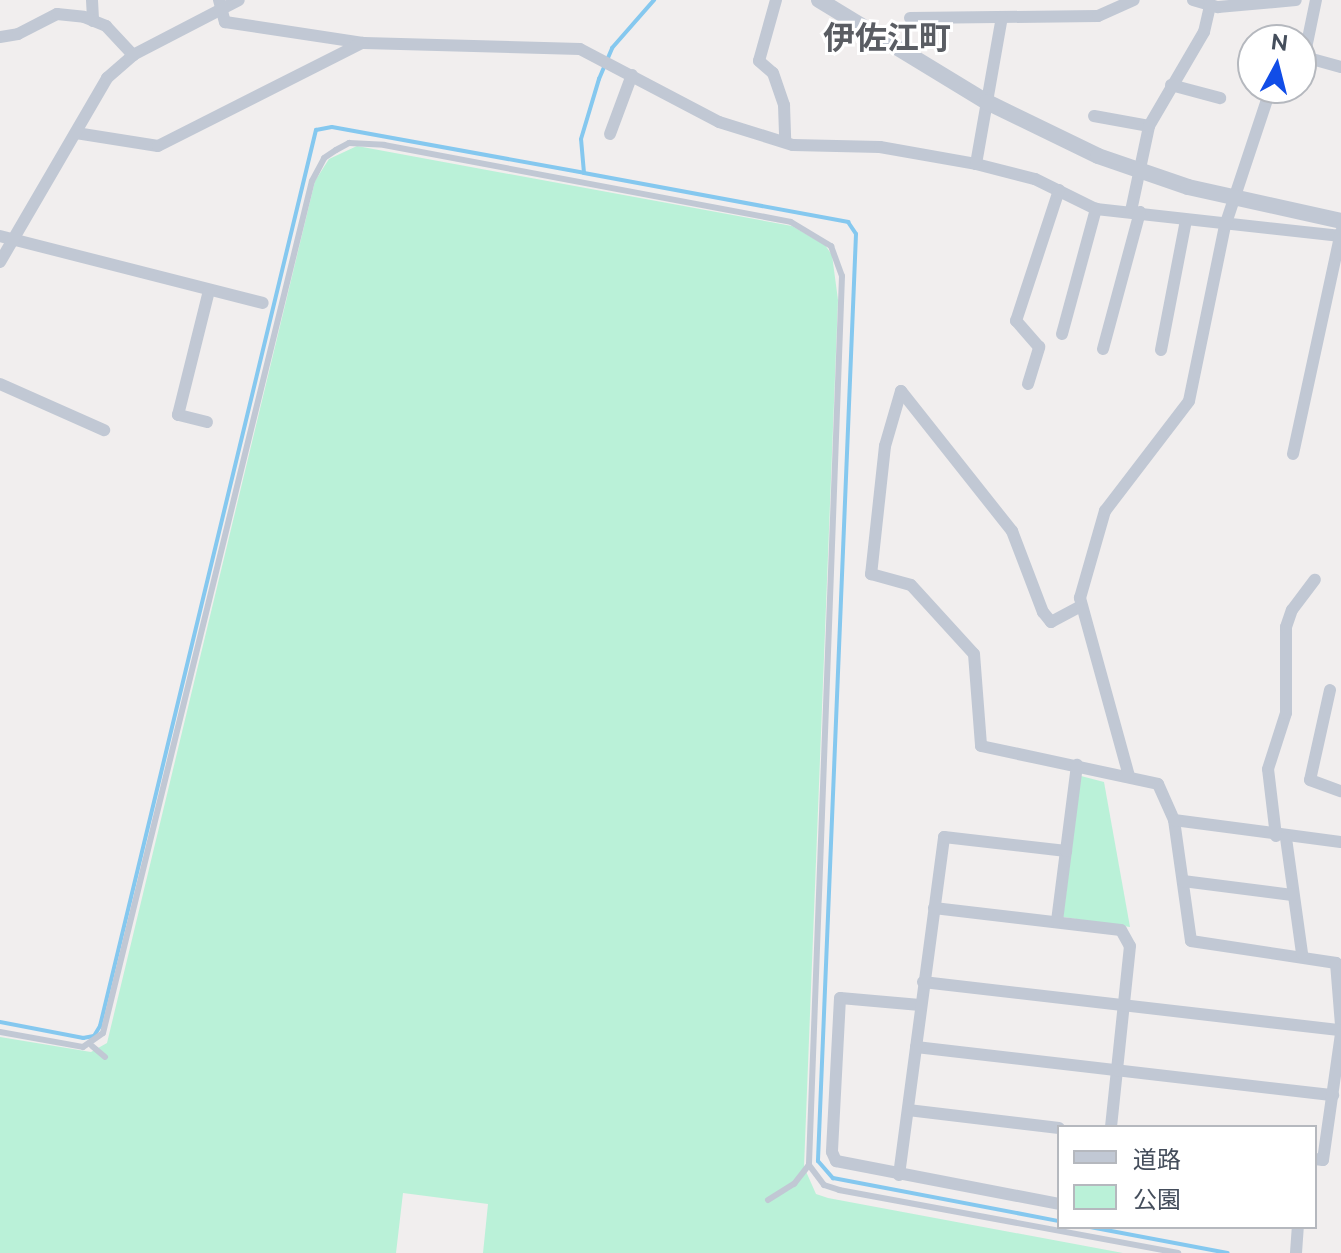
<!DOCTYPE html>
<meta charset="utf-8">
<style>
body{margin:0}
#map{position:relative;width:1341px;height:1253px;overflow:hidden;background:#f1eeee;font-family:Raleway,"Noto Sans JP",sans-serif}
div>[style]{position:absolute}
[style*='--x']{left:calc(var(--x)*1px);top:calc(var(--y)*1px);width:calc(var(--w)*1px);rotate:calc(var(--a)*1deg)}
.green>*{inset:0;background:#baf1d8}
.stream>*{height:4px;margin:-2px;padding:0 2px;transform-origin:2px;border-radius:2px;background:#85c8ef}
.service>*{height:6px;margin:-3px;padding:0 3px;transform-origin:3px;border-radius:3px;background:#c1c8d4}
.minor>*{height:12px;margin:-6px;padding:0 6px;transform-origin:6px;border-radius:6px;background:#c1c8d4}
.tertiary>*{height:16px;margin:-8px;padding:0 8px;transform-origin:8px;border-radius:8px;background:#c1c8d4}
span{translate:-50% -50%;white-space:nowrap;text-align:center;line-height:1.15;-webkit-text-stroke:6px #fff;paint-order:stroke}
.quarter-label{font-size:32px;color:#5a5d63;font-weight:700}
.legend{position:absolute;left:1057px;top:1125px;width:260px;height:104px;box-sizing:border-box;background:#fff;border:2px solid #b5b8be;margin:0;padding:10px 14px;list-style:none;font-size:24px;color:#454e5c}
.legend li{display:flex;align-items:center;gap:16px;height:40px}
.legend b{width:40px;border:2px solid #b5b8be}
.north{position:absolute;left:1237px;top:24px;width:80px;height:80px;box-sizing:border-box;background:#fff;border:2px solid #b5b8be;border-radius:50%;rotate:7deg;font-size:22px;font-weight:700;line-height:32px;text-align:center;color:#454e5c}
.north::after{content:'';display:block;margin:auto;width:28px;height:36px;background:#114de7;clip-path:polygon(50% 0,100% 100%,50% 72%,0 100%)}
</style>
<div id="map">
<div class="green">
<div style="clip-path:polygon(357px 146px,792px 226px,825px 245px,832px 255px,838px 300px,804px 1167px,816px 1194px,828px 1198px,1123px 1253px,483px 1253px,488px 1204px,403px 1193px,396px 1253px,0 1253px,0 1037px,91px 1052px,107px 1043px,315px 181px,329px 159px)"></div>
<div style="clip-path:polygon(1081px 776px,1104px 782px,1130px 927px,1063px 917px)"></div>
</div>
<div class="stream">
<div style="--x:584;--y:173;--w:34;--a:-95"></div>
<div style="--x:581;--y:139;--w:63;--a:-73.3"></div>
<div style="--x:599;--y:79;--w:34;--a:-67"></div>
<div style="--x:612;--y:48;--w:64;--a:-48.8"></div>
<div style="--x:0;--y:1022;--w:85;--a:10.9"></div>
<div style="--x:83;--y:1038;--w:11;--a:-10"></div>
<div style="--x:94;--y:1036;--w:12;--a:-59"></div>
<div style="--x:100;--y:1026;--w:922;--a:-76.45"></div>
<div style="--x:316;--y:130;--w:16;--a:-11"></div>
<div style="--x:332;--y:127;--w:256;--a:10.3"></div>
<div style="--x:584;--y:173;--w:269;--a:10.5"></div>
<div style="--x:848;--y:222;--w:14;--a:56"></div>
<div style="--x:856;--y:234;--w:928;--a:92.35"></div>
<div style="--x:818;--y:1161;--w:23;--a:49"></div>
<div style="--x:833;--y:1178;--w:230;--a:10.8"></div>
<div style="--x:1090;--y:1227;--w:140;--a:10.7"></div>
</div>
<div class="service">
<div style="--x:0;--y:1032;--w:84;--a:10.2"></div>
<div style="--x:83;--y:1047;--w:24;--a:-35"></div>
<div style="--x:103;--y:1033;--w:877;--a:-76.22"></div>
<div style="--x:312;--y:181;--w:26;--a:-62"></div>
<div style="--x:324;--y:158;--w:14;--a:-34"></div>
<div style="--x:336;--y:150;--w:15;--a:-28"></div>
<div style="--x:349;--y:143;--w:35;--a:3"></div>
<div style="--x:384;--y:145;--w:414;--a:10.7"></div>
<div style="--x:791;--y:222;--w:47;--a:31"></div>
<div style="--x:831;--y:246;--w:32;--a:70"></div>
<div style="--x:842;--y:276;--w:890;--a:92.13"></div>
<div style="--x:809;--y:1165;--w:25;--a:53"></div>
<div style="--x:824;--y:1185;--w:16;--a:18"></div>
<div style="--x:839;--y:1190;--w:345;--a:10.5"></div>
<div style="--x:92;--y:1046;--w:17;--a:40"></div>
<div style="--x:768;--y:1200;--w:31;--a:-32"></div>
<div style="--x:794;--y:1184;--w:24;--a:-52"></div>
</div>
<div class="minor">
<div style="--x:92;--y:0;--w:21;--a:87"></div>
<div style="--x:219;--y:0;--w:23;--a:75"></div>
<div style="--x:225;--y:22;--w:141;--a:8.6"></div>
<div style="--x:364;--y:43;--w:216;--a:1.6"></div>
<div style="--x:580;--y:49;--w:157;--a:27.7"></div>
<div style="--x:719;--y:122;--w:77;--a:17.3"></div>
<div style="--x:793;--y:145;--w:87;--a:1.3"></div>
<div style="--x:880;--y:147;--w:97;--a:10"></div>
<div style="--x:976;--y:164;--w:61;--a:14.3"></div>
<div style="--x:1035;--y:179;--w:68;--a:26.2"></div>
<div style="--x:1096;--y:209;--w:244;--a:6.3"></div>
<div style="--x:776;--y:0;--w:63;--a:105.6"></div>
<div style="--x:759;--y:61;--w:18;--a:41"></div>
<div style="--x:773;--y:73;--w:34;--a:71"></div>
<div style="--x:784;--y:105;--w:37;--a:88"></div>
<div style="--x:1193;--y:0;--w:26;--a:16"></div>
<div style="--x:1218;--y:7;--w:78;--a:-5.1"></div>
<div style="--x:910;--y:18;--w:188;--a:-0.6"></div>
<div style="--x:1098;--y:16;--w:39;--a:-24"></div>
<div style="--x:0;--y:37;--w:18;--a:-9"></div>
<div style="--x:18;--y:34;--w:44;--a:-27.1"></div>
<div style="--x:57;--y:14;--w:27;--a:6"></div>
<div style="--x:84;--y:17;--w:24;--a:22"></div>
<div style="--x:106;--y:26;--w:40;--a:47"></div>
<div style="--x:1305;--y:53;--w:54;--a:-78.3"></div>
<div style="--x:1301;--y:56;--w:41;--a:15.4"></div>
<div style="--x:1171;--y:85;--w:51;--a:14.9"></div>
<div style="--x:1094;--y:116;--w:56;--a:10.3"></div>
<div style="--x:76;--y:133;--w:83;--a:9"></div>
<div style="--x:158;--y:146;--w:229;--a:-26.8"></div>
<div style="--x:610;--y:134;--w:63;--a:-69.6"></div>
<div style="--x:976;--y:164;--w:149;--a:-80"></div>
<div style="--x:1131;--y:211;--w:87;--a:-78"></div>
<div style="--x:1149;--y:126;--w:109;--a:-59.7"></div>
<div style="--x:1204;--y:32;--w:28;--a:-77"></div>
<div style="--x:0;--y:236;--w:271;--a:14.3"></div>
<div style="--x:0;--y:262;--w:213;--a:-59.8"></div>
<div style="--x:107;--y:78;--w:35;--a:-41"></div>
<div style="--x:133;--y:55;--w:119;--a:-27.4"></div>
<div style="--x:1062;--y:334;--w:130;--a:-74.8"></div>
<div style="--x:1103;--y:349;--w:142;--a:-74.9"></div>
<div style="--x:1161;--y:350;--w:132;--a:-79.1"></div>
<div style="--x:0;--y:384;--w:114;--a:23.9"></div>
<div style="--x:1028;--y:384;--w:39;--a:-73"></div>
<div style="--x:1039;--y:347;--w:35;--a:-131"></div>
<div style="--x:1016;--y:321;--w:138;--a:-71.8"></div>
<div style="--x:901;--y:391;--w:57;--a:106.2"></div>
<div style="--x:885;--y:446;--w:129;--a:96.2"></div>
<div style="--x:871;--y:574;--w:41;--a:15.4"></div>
<div style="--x:911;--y:585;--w:93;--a:47.6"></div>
<div style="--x:974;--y:654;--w:92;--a:85.6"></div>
<div style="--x:981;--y:746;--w:181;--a:12.1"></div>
<div style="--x:1158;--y:784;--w:39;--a:66"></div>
<div style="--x:1174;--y:820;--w:122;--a:82"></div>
<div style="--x:1191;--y:941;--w:147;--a:8.6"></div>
<div style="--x:1336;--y:963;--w:62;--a:85.4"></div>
<div style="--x:901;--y:391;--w:179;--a:51.6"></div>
<div style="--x:1012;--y:531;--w:87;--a:69.1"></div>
<div style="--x:1043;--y:612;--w:13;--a:51"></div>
<div style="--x:1051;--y:622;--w:34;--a:-28"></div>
<div style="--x:207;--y:422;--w:30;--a:-166"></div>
<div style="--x:178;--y:415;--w:128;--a:-76"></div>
<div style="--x:1293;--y:454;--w:227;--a:-77.8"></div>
<div style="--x:1330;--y:690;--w:92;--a:102.5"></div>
<div style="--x:1310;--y:780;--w:33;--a:20"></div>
<div style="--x:1129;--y:776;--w:185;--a:-105.4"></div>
<div style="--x:1080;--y:598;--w:91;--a:-74"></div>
<div style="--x:1105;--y:511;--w:138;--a:-52.6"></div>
<div style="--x:1189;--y:401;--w:179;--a:-78.4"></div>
<div style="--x:1225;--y:226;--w:145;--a:-71.6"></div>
<div style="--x:1174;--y:820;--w:168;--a:7.5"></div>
<div style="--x:1276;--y:836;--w:67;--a:-96.8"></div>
<div style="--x:1268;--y:769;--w:59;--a:-72.2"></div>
<div style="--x:1286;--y:713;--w:86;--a:-90"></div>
<div style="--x:1286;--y:627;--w:18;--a:-71"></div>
<div style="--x:1292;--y:610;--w:38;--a:-53"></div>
<div style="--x:1286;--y:838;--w:117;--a:82.1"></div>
<div style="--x:1183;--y:881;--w:110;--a:7.3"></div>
<div style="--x:934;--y:908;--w:188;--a:6.7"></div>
<div style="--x:1121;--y:930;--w:18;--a:61"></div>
<div style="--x:1130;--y:946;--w:182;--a:96"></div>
<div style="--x:1057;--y:921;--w:71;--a:-82.7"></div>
<div style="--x:923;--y:982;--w:421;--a:6.6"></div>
<div style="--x:920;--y:1005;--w:80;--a:-175"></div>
<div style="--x:840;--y:998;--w:154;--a:93"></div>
<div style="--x:832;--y:1152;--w:10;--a:66"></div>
<div style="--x:836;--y:1161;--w:227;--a:10.9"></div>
<div style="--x:916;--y:1047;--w:420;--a:6.6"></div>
<div style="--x:908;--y:1110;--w:152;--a:6.8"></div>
<div style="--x:1315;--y:1159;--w:8;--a:7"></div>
<div style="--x:1323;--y:1160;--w:127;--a:-81.9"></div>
<div style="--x:899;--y:1175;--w:341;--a:-82.4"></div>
<div style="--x:944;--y:837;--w:123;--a:6.5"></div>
<div style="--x:1066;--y:851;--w:87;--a:-82.7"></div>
<div style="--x:1296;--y:1253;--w:26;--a:-86"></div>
</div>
<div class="tertiary">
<div style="--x:819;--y:0;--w:197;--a:31.3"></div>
<div style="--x:987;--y:102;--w:123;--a:25.9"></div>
<div style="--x:1098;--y:156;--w:95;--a:19"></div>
<div style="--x:1188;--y:187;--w:157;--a:12.5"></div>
</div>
<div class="quarter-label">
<span style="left:887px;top:38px">伊佐江町</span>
</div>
<ul class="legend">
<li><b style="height:10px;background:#c1c8d4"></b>道路</li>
<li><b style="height:22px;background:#baf1d8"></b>公園</li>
</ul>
<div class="north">N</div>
</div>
